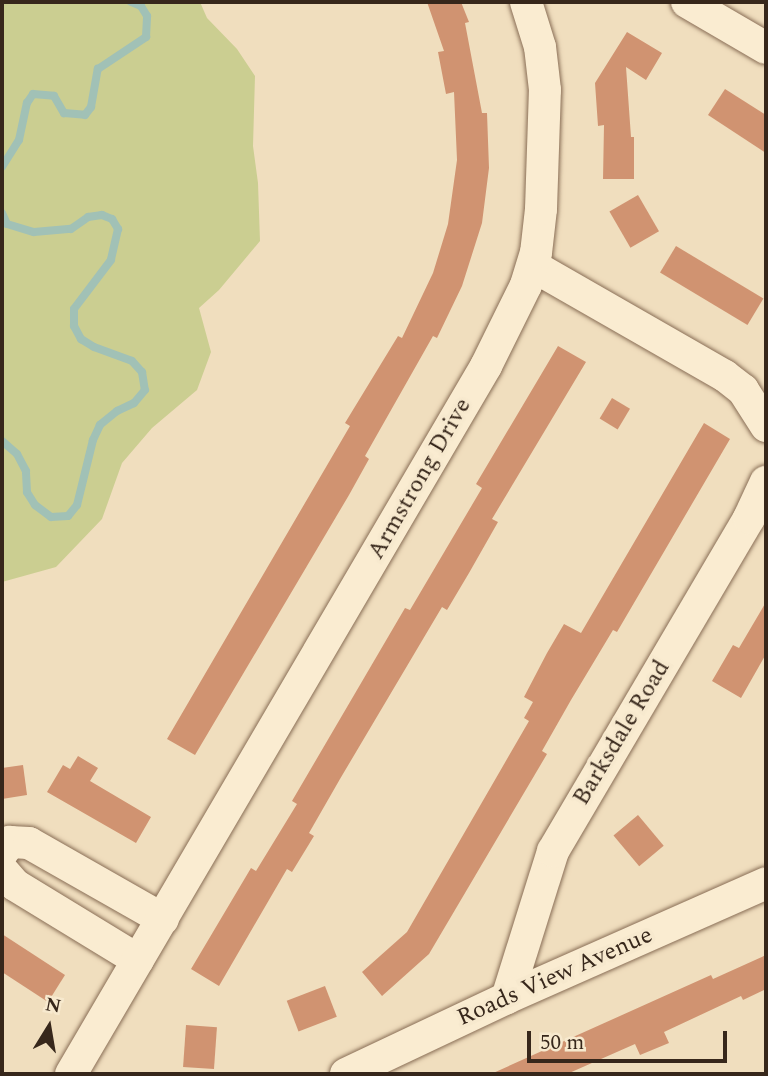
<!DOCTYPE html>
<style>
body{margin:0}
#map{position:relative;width:768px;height:1076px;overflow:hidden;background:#f0debe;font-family:Spectral,serif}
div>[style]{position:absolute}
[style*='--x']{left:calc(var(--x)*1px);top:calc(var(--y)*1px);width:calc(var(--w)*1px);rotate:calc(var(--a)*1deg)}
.green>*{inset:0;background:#cbce91}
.stream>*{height:8px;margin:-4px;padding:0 4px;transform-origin:4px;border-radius:4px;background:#a1c1b6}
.building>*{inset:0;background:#d09371;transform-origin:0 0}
.roads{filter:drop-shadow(0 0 2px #896e56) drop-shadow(0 0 2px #896e56)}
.minor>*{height:32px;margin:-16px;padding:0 16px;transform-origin:16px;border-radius:16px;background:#faecd1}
span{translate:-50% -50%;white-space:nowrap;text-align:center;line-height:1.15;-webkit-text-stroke:7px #f7e9ce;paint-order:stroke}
.street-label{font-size:24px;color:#37271b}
.frame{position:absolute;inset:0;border:4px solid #37271b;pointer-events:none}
.north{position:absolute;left:14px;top:992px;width:70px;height:70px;-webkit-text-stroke:5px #f7e9ce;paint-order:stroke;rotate:11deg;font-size:19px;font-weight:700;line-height:28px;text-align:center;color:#37271b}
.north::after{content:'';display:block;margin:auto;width:24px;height:32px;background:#37271b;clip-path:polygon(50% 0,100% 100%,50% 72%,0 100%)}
.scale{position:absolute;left:527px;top:1031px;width:200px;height:32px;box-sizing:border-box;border:4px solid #37271b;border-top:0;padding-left:9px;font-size:21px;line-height:24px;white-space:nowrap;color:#37271b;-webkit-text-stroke:5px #f7e9ce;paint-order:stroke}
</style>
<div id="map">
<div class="green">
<div style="clip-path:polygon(2px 2px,200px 2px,207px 18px,237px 49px,255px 76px,253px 146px,258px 183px,260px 241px,219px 290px,199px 308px,211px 352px,197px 390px,152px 428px,122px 463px,102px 519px,56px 567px,2px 582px)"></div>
</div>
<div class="stream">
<div style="--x:2;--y:167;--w:32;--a:-58"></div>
<div style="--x:19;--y:140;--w:38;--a:-78"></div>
<div style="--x:27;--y:103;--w:11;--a:-56"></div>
<div style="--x:33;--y:94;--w:21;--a:5"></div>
<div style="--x:54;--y:96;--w:20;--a:60"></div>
<div style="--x:64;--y:113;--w:21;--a:5"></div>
<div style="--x:85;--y:115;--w:10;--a:-53"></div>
<div style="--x:91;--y:107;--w:39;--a:-80"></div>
<div style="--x:98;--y:69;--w:58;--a:-33.7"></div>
<div style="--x:146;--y:37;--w:21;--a:-87"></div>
<div style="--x:147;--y:16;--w:12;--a:-121"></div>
<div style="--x:141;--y:6;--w:11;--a:-158"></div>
<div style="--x:2;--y:213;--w:12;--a:66"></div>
<div style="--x:7;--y:224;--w:28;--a:17"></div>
<div style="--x:34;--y:232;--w:37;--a:-5"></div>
<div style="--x:71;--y:229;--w:21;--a:-35"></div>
<div style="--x:88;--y:217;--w:14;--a:-8"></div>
<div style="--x:102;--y:215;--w:11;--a:22"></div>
<div style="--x:112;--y:219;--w:12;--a:59"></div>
<div style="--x:118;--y:229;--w:32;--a:103"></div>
<div style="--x:111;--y:260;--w:61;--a:127.1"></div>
<div style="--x:74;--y:309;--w:17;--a:90"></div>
<div style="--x:74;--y:326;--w:15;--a:62"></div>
<div style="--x:81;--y:339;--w:15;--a:32"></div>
<div style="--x:94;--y:347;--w:40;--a:20.2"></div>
<div style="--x:132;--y:361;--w:15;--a:48"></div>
<div style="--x:142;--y:372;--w:18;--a:81"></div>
<div style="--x:145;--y:390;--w:17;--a:130"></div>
<div style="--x:134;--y:403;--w:19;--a:155"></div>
<div style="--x:117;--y:411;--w:22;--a:141"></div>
<div style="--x:100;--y:425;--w:17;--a:115"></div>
<div style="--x:93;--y:440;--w:67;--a:103.8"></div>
<div style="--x:77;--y:505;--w:14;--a:129"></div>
<div style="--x:68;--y:516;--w:17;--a:177"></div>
<div style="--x:51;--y:517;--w:20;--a:-143"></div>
<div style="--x:35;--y:505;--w:15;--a:-122"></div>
<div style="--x:27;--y:492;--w:21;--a:-93"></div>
<div style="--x:26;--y:471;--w:19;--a:-118"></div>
<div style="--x:17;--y:454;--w:20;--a:-139"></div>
</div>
<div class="building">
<div style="clip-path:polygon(427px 2px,461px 2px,469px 22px,465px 23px,482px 113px,487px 113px,489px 168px,482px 223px,462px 286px,437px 338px,433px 336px,365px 456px,369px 459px,349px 495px,195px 755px,167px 739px,350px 426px,345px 423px,398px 336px,402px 338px,433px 273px,448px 224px,457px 160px,454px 92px,446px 94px,438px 52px,444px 51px)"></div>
<div style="clip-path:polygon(627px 32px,662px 53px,646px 80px,626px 67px,631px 137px,634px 137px,634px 179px,603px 179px,604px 125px,598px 126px,595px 83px)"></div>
<div style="clip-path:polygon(725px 89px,766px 115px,766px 153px,708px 115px)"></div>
<div style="left:638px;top:195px;width:42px;height:33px;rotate:60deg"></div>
<div style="left:676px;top:246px;width:102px;height:31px;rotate:31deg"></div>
<div style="clip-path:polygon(558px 346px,586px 362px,492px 519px,498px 522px,469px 573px,447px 610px,442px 607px,340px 779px,309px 833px,314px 836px,292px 872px,287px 869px,219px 986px,191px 969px,251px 868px,256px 871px,297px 804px,292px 801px,405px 608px,410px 610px,482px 488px,476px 484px)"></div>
<div style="left:612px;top:398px;width:21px;height:24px;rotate:31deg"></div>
<div style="clip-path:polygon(704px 423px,730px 439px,617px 632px,613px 630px,571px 700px,542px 751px,547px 754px,429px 954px,382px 996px,362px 972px,407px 932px,529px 721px,524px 718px,533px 702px,524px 697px,547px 653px,564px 624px,581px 633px)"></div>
<div style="clip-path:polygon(766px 602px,766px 654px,741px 698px,712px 681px,733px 645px,739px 648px)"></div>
<div style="clip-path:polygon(78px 756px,98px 768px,90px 781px,151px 817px,136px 843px,47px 792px,63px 765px,70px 769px)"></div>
<div style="clip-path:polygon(23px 765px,27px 795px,2px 799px,2px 768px)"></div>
<div style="left:638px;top:815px;width:40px;height:32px;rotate:50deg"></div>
<div style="clip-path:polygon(2px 934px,65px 975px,48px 1002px,2px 972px)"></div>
<div style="clip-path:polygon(766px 955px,766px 989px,743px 1000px,741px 996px,664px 1032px,669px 1043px,640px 1055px,635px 1044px,567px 1074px,491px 1074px,711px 975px,713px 979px)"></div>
<div style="left:325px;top:986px;width:33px;height:41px;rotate:69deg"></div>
<div style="left:186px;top:1025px;width:31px;height:42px;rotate:4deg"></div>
</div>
<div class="roads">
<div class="minor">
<div style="--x:687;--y:2;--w:91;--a:30.2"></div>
<div style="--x:533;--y:266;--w:221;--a:29.8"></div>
<div style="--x:725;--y:376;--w:23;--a:38"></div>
<div style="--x:743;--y:390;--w:43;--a:57.4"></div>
<div style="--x:2;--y:853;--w:14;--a:-54"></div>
<div style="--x:10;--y:842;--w:19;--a:3"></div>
<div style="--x:29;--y:843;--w:154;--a:29.6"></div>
<div style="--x:2;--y:870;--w:20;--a:49"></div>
<div style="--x:15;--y:885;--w:144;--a:31.4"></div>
<div style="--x:507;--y:998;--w:154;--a:-72.6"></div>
<div style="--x:553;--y:851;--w:386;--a:-59.5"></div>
<div style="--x:749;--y:518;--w:40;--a:-65"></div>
<div style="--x:71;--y:1074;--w:821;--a:-59.62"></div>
<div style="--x:486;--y:366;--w:90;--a:-63.7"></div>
<div style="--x:526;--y:285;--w:34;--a:-73"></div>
<div style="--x:536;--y:253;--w:44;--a:-83.5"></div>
<div style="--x:541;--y:209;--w:119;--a:-88.1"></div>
<div style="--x:545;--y:90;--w:43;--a:-96.6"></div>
<div style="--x:540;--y:47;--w:47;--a:-107.3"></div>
<div style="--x:346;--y:1074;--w:178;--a:-25.3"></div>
<div style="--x:507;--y:998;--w:283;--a:-23.9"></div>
</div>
</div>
<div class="street-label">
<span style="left:420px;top:479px;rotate:-60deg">Armstrong Drive</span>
<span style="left:622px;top:733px;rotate:-59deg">Barksdale Road</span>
<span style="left:555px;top:977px;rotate:-24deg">Roads View Avenue</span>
</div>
<div class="frame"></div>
<div class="north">N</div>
<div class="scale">50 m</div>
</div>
